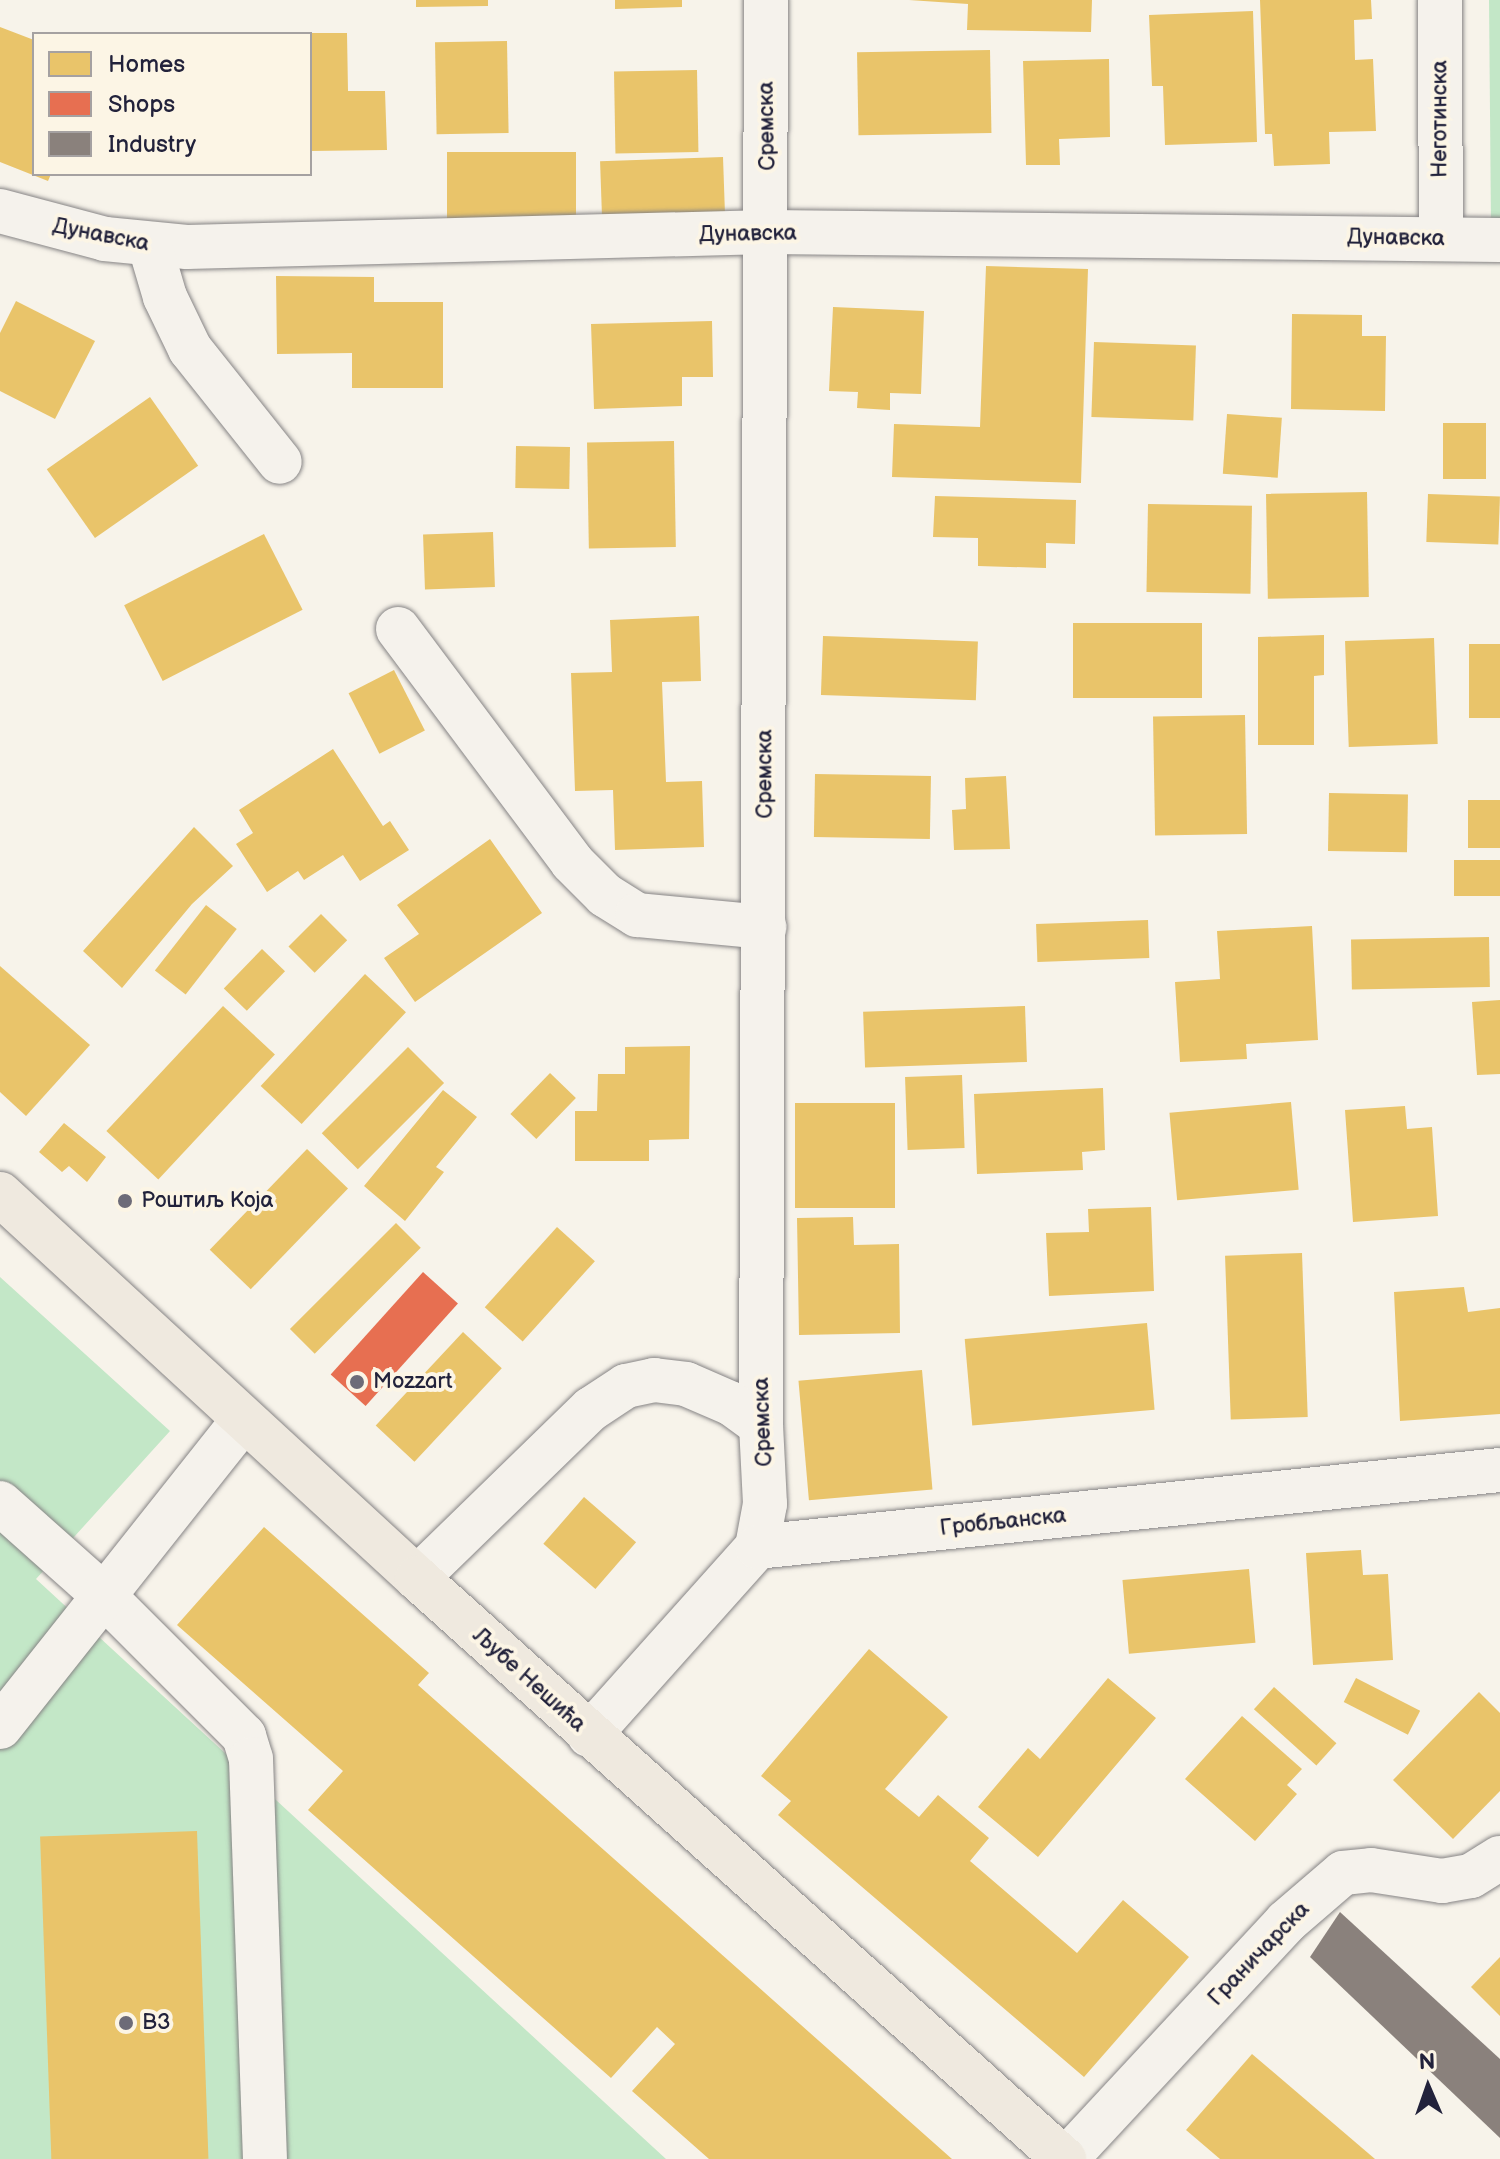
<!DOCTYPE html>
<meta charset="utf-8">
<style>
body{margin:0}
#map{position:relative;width:1500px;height:2159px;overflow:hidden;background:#f7f3ea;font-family:"Balsamiq Sans",sans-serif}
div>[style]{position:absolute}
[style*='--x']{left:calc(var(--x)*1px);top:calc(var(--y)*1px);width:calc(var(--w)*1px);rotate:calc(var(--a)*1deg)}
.green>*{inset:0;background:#c3e7c7}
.homes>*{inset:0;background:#e9c46a;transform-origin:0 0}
.shops>*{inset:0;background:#e76f51;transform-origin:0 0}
.industry>*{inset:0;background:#8a817c}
.roads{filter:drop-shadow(0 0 2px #868485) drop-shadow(0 0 2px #868485)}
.minor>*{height:44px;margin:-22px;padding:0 22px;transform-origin:22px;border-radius:22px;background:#f5f2ec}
.major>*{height:44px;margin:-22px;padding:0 22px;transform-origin:22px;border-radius:22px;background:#efe9df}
.dots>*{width:22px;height:22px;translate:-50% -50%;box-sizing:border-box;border:4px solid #fcf5e5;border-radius:50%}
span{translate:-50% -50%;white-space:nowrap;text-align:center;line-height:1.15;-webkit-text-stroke:8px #fcf5e5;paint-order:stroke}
.street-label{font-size:22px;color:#22223b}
.poi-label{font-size:22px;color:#22223b}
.left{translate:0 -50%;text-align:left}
.legend{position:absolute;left:32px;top:32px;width:280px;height:144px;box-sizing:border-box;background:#fcf5e5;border:2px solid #a5a1a1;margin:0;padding:10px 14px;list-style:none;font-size:24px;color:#22223b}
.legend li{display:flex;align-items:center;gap:16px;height:40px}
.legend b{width:40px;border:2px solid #a5a1a1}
.north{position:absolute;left:1388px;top:2047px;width:80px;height:80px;-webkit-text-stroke:6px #fcf5e5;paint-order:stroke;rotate:358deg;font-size:22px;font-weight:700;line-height:32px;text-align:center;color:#22223b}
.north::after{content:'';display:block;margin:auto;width:28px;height:36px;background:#22223b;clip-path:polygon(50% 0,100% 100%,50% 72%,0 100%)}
</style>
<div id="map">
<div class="green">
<div style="clip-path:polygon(1489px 0,1500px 0,1500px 225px,1491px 226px)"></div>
<div style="clip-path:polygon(0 1277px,170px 1431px,36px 1579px,666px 2159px,0 2159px)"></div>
</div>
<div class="homes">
<div style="clip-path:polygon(416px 0,488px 0,488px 6px,416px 7px)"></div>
<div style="clip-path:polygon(615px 0,682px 0,682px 7px,615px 9px)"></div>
<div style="clip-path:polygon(909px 0,1092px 0,1091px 32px,967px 30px,968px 4px)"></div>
<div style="clip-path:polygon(1260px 0,1371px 0,1372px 19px,1354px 20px,1355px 60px,1373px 59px,1376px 131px,1329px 132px,1330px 164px,1274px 166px,1272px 134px,1265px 134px)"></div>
<div style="clip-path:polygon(1253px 11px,1257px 142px,1165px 145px,1163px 86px,1152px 86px,1149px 15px)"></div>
<div style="clip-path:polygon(0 27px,34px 40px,34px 174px,51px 174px,48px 181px,0 162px)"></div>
<div style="clip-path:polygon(347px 33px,348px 91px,385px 91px,387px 150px,310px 151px,310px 33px)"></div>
<div style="left:507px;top:41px;width:92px;height:72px;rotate:89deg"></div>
<div style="left:990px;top:50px;width:83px;height:133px;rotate:89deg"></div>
<div style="clip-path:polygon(1109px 59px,1110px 137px,1059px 139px,1060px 165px,1026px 165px,1023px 61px)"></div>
<div style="left:697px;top:70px;width:82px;height:83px;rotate:89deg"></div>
<div style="left:447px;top:152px;width:129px;height:77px"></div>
<div style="left:723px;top:157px;width:59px;height:123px;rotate:88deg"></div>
<div style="clip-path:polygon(986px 266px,1088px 269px,1081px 483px,892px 477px,894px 424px,980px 427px)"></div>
<div style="clip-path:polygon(276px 276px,374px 277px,374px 302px,443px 302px,443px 388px,352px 388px,352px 353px,277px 354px)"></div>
<div style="clip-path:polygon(16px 301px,95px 341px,55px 419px,0 391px,0 333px)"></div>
<div style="clip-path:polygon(833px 307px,924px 311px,921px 394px,890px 393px,890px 410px,857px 408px,858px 392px,829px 391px)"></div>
<div style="clip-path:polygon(1292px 314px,1362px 315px,1362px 336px,1386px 336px,1385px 411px,1291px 409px)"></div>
<div style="clip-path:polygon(712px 321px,713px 377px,682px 377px,682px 406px,594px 409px,591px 324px)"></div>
<div style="left:1094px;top:342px;width:102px;height:75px;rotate:2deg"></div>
<div style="left:150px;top:397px;width:84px;height:126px;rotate:55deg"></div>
<div style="left:1227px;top:414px;width:55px;height:60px;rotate:4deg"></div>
<div style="left:1443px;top:423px;width:43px;height:56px"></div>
<div style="left:674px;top:441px;width:106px;height:87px;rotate:89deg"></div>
<div style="left:516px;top:446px;width:54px;height:42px;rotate:1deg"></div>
<div style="left:1367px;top:492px;width:105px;height:101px;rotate:89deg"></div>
<div style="left:1428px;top:494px;width:72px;height:48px;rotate:2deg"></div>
<div style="clip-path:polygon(935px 496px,1076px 500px,1075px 544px,1046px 543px,1046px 568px,978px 566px,978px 538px,933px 537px)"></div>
<div style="left:1148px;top:504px;width:104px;height:88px;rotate:1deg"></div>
<div style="left:493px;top:532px;width:55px;height:70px;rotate:88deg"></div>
<div style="left:264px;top:534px;width:85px;height:157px;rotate:63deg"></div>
<div style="clip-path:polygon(699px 616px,701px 681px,662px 682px,666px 782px,702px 781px,704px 847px,615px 850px,613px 790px,575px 791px,571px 673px,612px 672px,610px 620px)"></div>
<div style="left:1202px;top:623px;width:75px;height:129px;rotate:90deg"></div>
<div style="clip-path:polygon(1324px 635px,1324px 675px,1314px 676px,1314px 745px,1258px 745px,1258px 637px)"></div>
<div style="left:823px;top:636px;width:155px;height:59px;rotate:2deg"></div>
<div style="left:1434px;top:638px;width:106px;height:89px;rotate:88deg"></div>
<div style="left:1469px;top:644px;width:31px;height:74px"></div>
<div style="left:394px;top:670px;width:68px;height:51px;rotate:63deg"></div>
<div style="left:1245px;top:715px;width:119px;height:92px;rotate:89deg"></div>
<div style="clip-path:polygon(333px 749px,383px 826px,390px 821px,409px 850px,360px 881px,343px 855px,304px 880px,298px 871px,267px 892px,236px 844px,253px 833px,239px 810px)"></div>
<div style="left:815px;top:774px;width:116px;height:63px;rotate:1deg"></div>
<div style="clip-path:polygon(1006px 776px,1010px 849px,954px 850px,952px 810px,966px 809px,965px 778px)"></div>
<div style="left:1329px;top:793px;width:79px;height:58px;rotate:1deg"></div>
<div style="left:1500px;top:800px;width:48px;height:32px;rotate:90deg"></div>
<div style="clip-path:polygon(194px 827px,233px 866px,192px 904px,122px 988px,83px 951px)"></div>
<div style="clip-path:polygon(490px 839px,542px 913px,415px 1002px,384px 958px,419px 934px,397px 905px)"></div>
<div style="left:1500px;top:860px;width:36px;height:46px;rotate:90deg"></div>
<div style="left:206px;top:905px;width:39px;height:83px;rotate:38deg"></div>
<div style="left:321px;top:914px;width:37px;height:46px;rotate:45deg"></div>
<div style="left:1148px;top:920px;width:38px;height:112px;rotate:88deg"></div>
<div style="clip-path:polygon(1312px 926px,1318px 1040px,1246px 1044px,1247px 1059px,1180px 1062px,1175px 982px,1220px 979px,1217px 931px)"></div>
<div style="left:1489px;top:937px;width:50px;height:138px;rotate:89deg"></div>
<div style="left:262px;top:949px;width:32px;height:55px;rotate:44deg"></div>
<div style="clip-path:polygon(0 966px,90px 1045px,26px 1116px,0 1092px)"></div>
<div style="left:365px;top:974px;width:56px;height:153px;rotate:43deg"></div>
<div style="clip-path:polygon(1500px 1000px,1500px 1074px,1477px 1075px,1472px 1002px)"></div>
<div style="left:223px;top:1006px;width:71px;height:171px;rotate:43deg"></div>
<div style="left:1025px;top:1006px;width:56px;height:162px;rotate:88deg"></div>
<div style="clip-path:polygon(690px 1046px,689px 1139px,649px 1140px,649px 1161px,575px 1161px,575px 1111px,597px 1111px,598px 1074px,625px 1074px,625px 1047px)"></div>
<div style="left:408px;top:1047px;width:51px;height:122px;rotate:45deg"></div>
<div style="left:550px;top:1073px;width:36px;height:57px;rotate:44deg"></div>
<div style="left:962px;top:1075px;width:73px;height:57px;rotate:88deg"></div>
<div style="clip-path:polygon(1103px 1088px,1105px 1150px,1082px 1152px,1083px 1170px,977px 1174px,974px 1094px)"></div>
<div style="clip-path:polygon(443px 1090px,477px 1117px,436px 1167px,444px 1172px,405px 1221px,364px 1186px)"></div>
<div style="left:1291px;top:1102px;width:88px;height:122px;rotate:85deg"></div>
<div style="left:795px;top:1103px;width:100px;height:105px"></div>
<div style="clip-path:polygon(1405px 1106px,1407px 1129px,1432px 1127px,1438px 1216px,1353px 1222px,1345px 1110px)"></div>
<div style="clip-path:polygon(64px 1123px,106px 1157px,87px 1182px,69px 1166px,62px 1172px,39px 1152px)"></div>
<div style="left:307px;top:1149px;width:57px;height:140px;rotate:44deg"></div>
<div style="clip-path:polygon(1151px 1207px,1154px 1291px,1049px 1296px,1046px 1233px,1089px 1232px,1088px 1209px)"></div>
<div style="clip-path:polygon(853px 1217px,854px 1245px,899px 1244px,900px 1333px,799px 1335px,797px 1218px)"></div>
<div style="left:396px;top:1223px;width:35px;height:150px;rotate:45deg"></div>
<div style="left:557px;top:1227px;width:51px;height:108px;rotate:42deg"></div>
<div style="left:1302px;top:1253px;width:164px;height:77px;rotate:88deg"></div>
<div style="clip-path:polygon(1464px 1287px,1468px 1312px,1500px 1308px,1500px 1414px,1400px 1421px,1394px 1292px)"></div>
<div style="left:1147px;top:1323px;width:87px;height:183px;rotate:85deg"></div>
<div style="left:463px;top:1332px;width:53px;height:128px;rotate:43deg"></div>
<div style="left:922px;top:1370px;width:120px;height:124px;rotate:85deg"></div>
<div style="left:584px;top:1497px;width:69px;height:62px;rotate:41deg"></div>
<div style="clip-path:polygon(264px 1527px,429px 1673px,418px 1685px,952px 2159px,709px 2159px,632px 2091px,675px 2044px,657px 2027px,611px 2078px,308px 1810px,343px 1771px,177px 1625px)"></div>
<div style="clip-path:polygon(1361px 1550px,1363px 1575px,1388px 1574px,1393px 1660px,1313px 1665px,1306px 1553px)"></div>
<div style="left:1249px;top:1569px;width:74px;height:127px;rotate:85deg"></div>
<div style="clip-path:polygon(869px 1649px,948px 1717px,885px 1789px,919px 1817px,938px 1795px,989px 1838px,970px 1861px,1077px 1953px,1123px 1900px,1189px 1957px,1084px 2077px,778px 1815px,791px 1801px,761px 1776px)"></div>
<div style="clip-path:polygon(1108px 1678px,1156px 1718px,1038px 1857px,978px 1807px,1028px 1748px,1040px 1759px)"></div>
<div style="left:1356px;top:1678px;width:72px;height:27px;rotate:27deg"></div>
<div style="left:1274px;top:1687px;width:84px;height:30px;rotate:42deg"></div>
<div style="clip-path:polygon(1479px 1692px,1500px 1713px,1500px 1791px,1453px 1839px,1393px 1780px)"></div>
<div style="clip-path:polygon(1242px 1716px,1302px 1769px,1287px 1785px,1297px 1794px,1255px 1841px,1185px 1779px)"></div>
<div style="left:197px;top:1831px;width:328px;height:157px;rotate:88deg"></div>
<div style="clip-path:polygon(1500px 1957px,1500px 2016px,1471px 1987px)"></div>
<div style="clip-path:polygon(1252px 2054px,1375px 2159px,1220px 2159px,1186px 2130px)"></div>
</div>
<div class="shops">
<div style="left:423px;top:1272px;width:47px;height:138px;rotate:42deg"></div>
</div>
<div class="industry">
<div style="clip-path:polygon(1340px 1912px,1500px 2059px,1500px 2138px,1310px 1957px)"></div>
</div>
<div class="roads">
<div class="minor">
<div style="--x:1440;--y:0;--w:239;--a:89.8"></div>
<div style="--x:0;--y:211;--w:109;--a:14.9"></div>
<div style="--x:105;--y:239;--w:82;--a:5.6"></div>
<div style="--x:187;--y:247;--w:581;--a:-1.48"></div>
<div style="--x:768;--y:232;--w:732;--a:0.63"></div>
<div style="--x:150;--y:246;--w:53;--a:73.6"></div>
<div style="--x:165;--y:297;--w:58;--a:64.3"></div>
<div style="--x:190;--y:349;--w:144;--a:51.5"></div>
<div style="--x:398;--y:629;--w:291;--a:53.2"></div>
<div style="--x:572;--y:862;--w:47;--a:45"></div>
<div style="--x:605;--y:895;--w:38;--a:32"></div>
<div style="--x:637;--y:915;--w:128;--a:5.4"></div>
<div style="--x:0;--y:1503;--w:137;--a:41.7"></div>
<div style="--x:102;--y:1594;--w:201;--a:45"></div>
<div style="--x:244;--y:1736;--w:24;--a:73"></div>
<div style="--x:251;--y:1759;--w:400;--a:88"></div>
<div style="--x:757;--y:1547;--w:44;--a:-79.5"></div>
<div style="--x:765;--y:1504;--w:79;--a:-92.9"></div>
<div style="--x:761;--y:1425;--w:1425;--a:-89.8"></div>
<div style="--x:417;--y:1578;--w:243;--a:-44.2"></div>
<div style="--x:591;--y:1409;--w:42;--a:-33.3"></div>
<div style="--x:626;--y:1386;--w:29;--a:-12"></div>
<div style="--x:654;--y:1380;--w:32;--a:7"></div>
<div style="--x:686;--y:1384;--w:50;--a:23.5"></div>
<div style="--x:732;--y:1404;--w:36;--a:36"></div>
<div style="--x:0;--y:1727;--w:392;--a:-51.6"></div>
<div style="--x:589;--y:1735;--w:252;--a:-48.2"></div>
<div style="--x:757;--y:1547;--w:747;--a:-5.92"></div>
<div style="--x:1066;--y:2159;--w:323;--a:-47.1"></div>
<div style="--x:1286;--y:1922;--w:75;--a:-40.7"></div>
<div style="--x:1343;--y:1873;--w:28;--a:-6"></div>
<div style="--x:1371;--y:1870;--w:72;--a:8.8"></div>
<div style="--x:1442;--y:1881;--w:29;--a:-10"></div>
<div style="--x:1471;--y:1876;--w:34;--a:-32"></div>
</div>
<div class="major">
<div style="--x:0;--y:1194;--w:567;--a:42.64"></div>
<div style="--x:417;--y:1578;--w:870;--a:41.92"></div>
</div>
</div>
<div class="dots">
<div style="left:125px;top:1201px;background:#6d6b78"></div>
<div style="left:357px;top:1382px;background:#6d6b78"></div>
<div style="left:126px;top:2023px;background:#6d6b78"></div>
</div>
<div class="street-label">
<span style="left:1440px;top:119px;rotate:-90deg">Неготинска</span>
<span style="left:767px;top:126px;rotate:-91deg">Сремска</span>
<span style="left:748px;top:234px;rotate:-1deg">Дунавска</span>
<span style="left:101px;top:235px;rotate:11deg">Дунавска</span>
<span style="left:1396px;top:238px;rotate:1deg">Дунавска</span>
<span style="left:765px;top:774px;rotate:-90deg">Сремска</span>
<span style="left:763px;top:1422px;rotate:-92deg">Сремска</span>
<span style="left:1003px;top:1522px;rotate:-6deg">Гробљанска</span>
<span style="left:529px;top:1680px;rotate:42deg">Љубе Нешића</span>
<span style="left:1259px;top:1954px;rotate:-46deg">Граничарска</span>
</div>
<div class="poi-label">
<span class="left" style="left:141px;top:1201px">Роштиљ Која</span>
<span class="left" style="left:373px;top:1382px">Mozzart</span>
<span class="left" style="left:142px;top:2023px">B3</span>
</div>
<ul class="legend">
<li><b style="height:22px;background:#e9c46a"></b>Homes</li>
<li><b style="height:22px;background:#e76f51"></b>Shops</li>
<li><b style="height:22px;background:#8a817c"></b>Industry</li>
</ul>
<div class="north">N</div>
</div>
